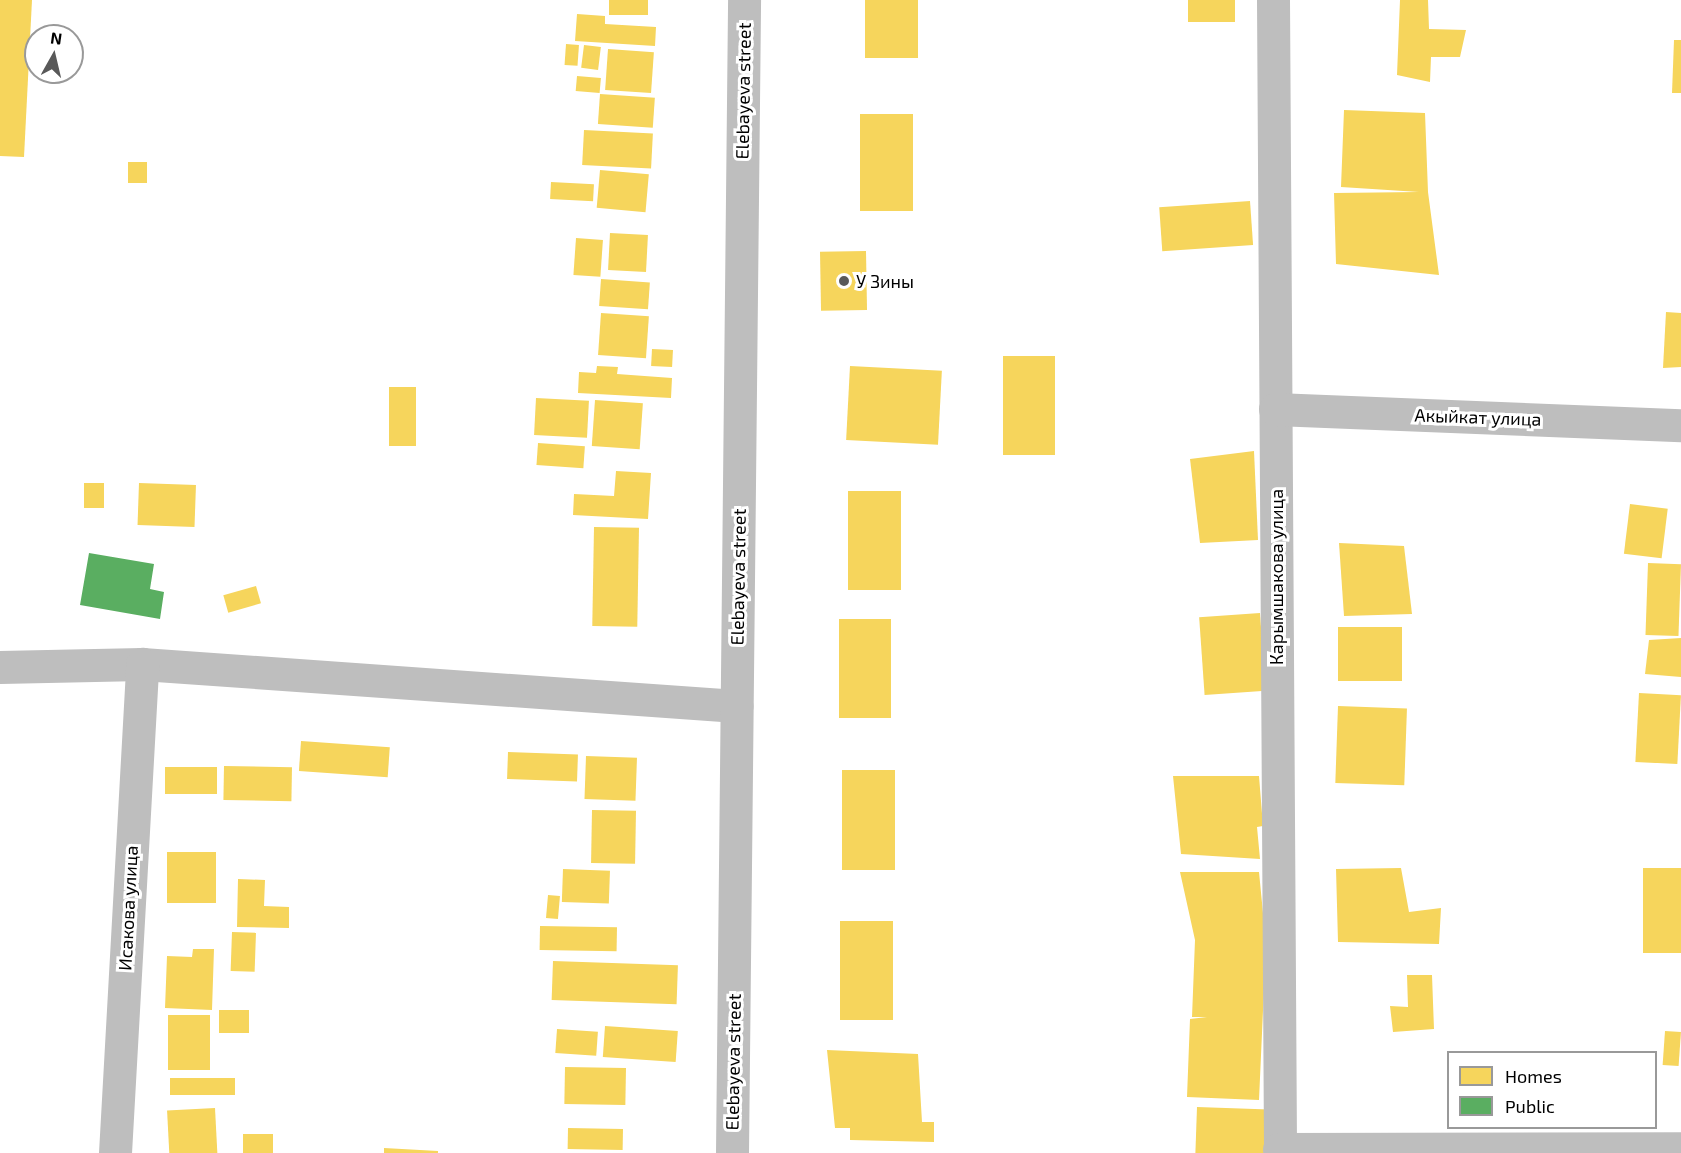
<!DOCTYPE html>
<html>
<head>
<meta charset="utf-8">
<style>
  body { margin:0 }
  #map { position:relative; width:1681px; height:1153px; overflow:hidden; background:#fff; font-family:"Exo 2",sans-serif }
  div>[style] { position:absolute }
  [style*='--x'] { left:calc(var(--x)*1px); top:calc(var(--y)*1px); width:calc(var(--w)*1px); rotate:calc(var(--a)*1deg) }
  .homes>* { inset:0; background:#f6d55c; transform-origin:0 0 }
  .public>* { inset:0; background:#5aae61 }
  .minor>* { height:33px; margin:-16.5px; padding:0 16.5px; transform-origin:16.5px; border-radius:16.5px; background:#bebebe }
  .tertiary>* { height:33px; margin:-16.5px; padding:0 16.5px; transform-origin:16.5px; border-radius:16.5px; background:#bebebe }
  .dots>* { width:16px; height:16px; translate:-50% -50%; box-sizing:border-box; border:3px solid #fff; border-radius:50% }
  span { translate:-50% -50%; white-space:nowrap; text-align:center; line-height:1.15; -webkit-text-stroke:6px #fff; paint-order:stroke }
  .street-label { font-size:18px; color:#000 }
  .poi-label { font-size:18px; color:#000 }
  .left { translate:0 -50%; text-align:left }
  .legend { position:absolute; left:1447px; top:1051px; width:210px; height:78px; box-sizing:border-box; background:#fff; border:2px solid #999; margin:0; padding:8px 10px; list-style:none; font-size:18px; color:#000 }
  .legend li { display:flex; align-items:center; gap:12px; height:30px }
  .legend b { width:30px; border:2px solid #999 }
  .north { position:absolute; left:24px; top:24px; width:60px; height:60px; box-sizing:border-box; background:#fff; border:2px solid #999; border-radius:50%; rotate:8deg; font-size:16px; font-weight:700; line-height:24px; text-align:center; color:#000 }
  .north::after { content:''; display:block; margin:auto; width:21px; height:27px; background:#595959; clip-path:polygon(50% 0,100% 100%,50% 72%,0 100%) }
</style>
</head>
<body>
<div id="map">
  <div class="homes">
    <div style="clip-path:polygon(0 0,32px 0,24px 157px,0 156px)"></div>
    <div style="left:609px;top:0;width:39px;height:15px"></div>
    <div style="left:865px;top:0;width:53px;height:58px"></div>
    <div style="left:1188px;top:0;width:47px;height:22px"></div>
    <div style="clip-path:polygon(1400px 0,1428px 0,1429px 29px,1466px 30px,1460px 57px,1431px 57px,1430px 82px,1397px 75px)"></div>
    <div style="clip-path:polygon(577px 14px,605px 16px,605px 24px,656px 27px,655px 46px,575px 41px)"></div>
    <div style="clip-path:polygon(1674px 40px,1681px 40px,1681px 93px,1672px 93px)"></div>
    <div style="left:566px;top:44px;width:13px;height:21px;rotate:4deg"></div>
    <div style="left:584px;top:45px;width:17px;height:23px;rotate:7deg"></div>
    <div style="left:608px;top:49px;width:46px;height:41px;rotate:4deg"></div>
    <div style="left:577px;top:76px;width:24px;height:15px;rotate:5deg"></div>
    <div style="left:600px;top:94px;width:55px;height:30px;rotate:4deg"></div>
    <div style="clip-path:polygon(1344px 110px,1425px 113px,1428px 192px,1439px 275px,1336px 264px,1334px 193px,1419px 192px,1341px 187px)"></div>
    <div style="left:860px;top:114px;width:53px;height:97px"></div>
    <div style="left:584px;top:130px;width:69px;height:35px;rotate:3deg"></div>
    <div style="left:128px;top:162px;width:19px;height:21px"></div>
    <div style="left:600px;top:170px;width:49px;height:38px;rotate:5deg"></div>
    <div style="left:551px;top:182px;width:43px;height:17px;rotate:3deg"></div>
    <div style="left:1250px;top:201px;width:44px;height:91px;rotate:86deg"></div>
    <div style="left:610px;top:233px;width:38px;height:37px;rotate:3deg"></div>
    <div style="left:576px;top:238px;width:27px;height:37px;rotate:4deg"></div>
    <div style="left:866px;top:251px;width:59px;height:46px;rotate:89deg"></div>
    <div style="left:601px;top:279px;width:49px;height:27px;rotate:4deg"></div>
    <div style="clip-path:polygon(1666px 312px,1681px 313px,1681px 367px,1663px 368px)"></div>
    <div style="left:601px;top:313px;width:48px;height:42px;rotate:4deg"></div>
    <div style="left:652px;top:349px;width:21px;height:17px;rotate:3deg"></div>
    <div style="left:1055px;top:356px;width:99px;height:52px;rotate:90deg"></div>
    <div style="clip-path:polygon(597px 366px,618px 367px,617px 374px,672px 378px,671px 398px,578px 393px,579px 372px,596px 373px)"></div>
    <div style="left:850px;top:366px;width:92px;height:74px;rotate:3deg"></div>
    <div style="left:416px;top:387px;width:59px;height:27px;rotate:90deg"></div>
    <div style="left:536px;top:398px;width:53px;height:37px;rotate:3deg"></div>
    <div style="left:595px;top:400px;width:48px;height:46px;rotate:4deg"></div>
    <div style="left:538px;top:443px;width:47px;height:22px;rotate:4deg"></div>
    <div style="clip-path:polygon(1254px 451px,1258px 540px,1200px 543px,1190px 459px)"></div>
    <div style="clip-path:polygon(616px 471px,651px 473px,648px 519px,573px 515px,574px 494px,614px 496px)"></div>
    <div style="left:84px;top:483px;width:20px;height:25px"></div>
    <div style="left:139px;top:483px;width:57px;height:42px;rotate:2deg"></div>
    <div style="left:901px;top:491px;width:99px;height:53px;rotate:90deg"></div>
    <div style="left:1630px;top:504px;width:38px;height:50px;rotate:7deg"></div>
    <div style="left:594px;top:527px;width:45px;height:99px;rotate:1deg"></div>
    <div style="clip-path:polygon(1339px 543px,1404px 546px,1412px 614px,1344px 616px)"></div>
    <div style="left:1648px;top:563px;width:33px;height:72px;rotate:2deg"></div>
    <div style="left:256px;top:586px;width:18px;height:34px;rotate:74deg"></div>
    <div style="left:1260px;top:613px;width:78px;height:61px;rotate:86deg"></div>
    <div style="left:891px;top:619px;width:99px;height:52px;rotate:90deg"></div>
    <div style="left:1338px;top:627px;width:64px;height:54px"></div>
    <div style="clip-path:polygon(1681px 638px,1681px 677px,1645px 674px,1649px 640px)"></div>
    <div style="left:1639px;top:693px;width:42px;height:69px;rotate:3deg"></div>
    <div style="left:1338px;top:706px;width:69px;height:77px;rotate:2deg"></div>
    <div style="left:301px;top:741px;width:89px;height:30px;rotate:4deg"></div>
    <div style="left:508px;top:752px;width:70px;height:27px;rotate:2deg"></div>
    <div style="left:586px;top:756px;width:51px;height:43px;rotate:2deg"></div>
    <div style="left:224px;top:766px;width:68px;height:34px;rotate:1deg"></div>
    <div style="left:165px;top:767px;width:52px;height:27px"></div>
    <div style="left:895px;top:770px;width:100px;height:53px;rotate:90deg"></div>
    <div style="clip-path:polygon(1173px 776px,1259px 776px,1263px 826px,1257px 827px,1260px 859px,1181px 854px)"></div>
    <div style="left:592px;top:810px;width:44px;height:53px;rotate:1deg"></div>
    <div style="left:167px;top:852px;width:49px;height:51px"></div>
    <div style="clip-path:polygon(1401px 868px,1409px 912px,1441px 908px,1439px 944px,1338px 942px,1336px 869px)"></div>
    <div style="left:1643px;top:868px;width:38px;height:85px"></div>
    <div style="left:563px;top:869px;width:47px;height:33px;rotate:2deg"></div>
    <div style="clip-path:polygon(1180px 872px,1259px 872px,1266px 944px,1259px 1100px,1187px 1097px,1190px 1019px,1207px 1017px,1192px 1017px,1195px 940px)"></div>
    <div style="clip-path:polygon(238px 879px,265px 880px,264px 906px,289px 907px,289px 928px,237px 927px)"></div>
    <div style="left:548px;top:895px;width:12px;height:23px;rotate:5deg"></div>
    <div style="left:893px;top:921px;width:99px;height:53px;rotate:90deg"></div>
    <div style="left:540px;top:926px;width:77px;height:24px;rotate:1deg"></div>
    <div style="left:232px;top:932px;width:24px;height:39px;rotate:2deg"></div>
    <div style="clip-path:polygon(193px 949px,214px 949px,212px 1010px,165px 1008px,167px 956px,192px 957px)"></div>
    <div style="left:553px;top:961px;width:125px;height:39px;rotate:2deg"></div>
    <div style="clip-path:polygon(1407px 975px,1432px 975px,1434px 1029px,1393px 1032px,1390px 1006px,1408px 1007px)"></div>
    <div style="left:219px;top:1010px;width:30px;height:23px"></div>
    <div style="left:168px;top:1015px;width:42px;height:55px"></div>
    <div style="left:605px;top:1026px;width:73px;height:31px;rotate:4deg"></div>
    <div style="left:557px;top:1029px;width:41px;height:24px;rotate:4deg"></div>
    <div style="left:1665px;top:1031px;width:16px;height:34px;rotate:4deg"></div>
    <div style="clip-path:polygon(827px 1050px,918px 1054px,922px 1122px,934px 1122px,934px 1142px,850px 1140px,850px 1128px,835px 1128px)"></div>
    <div style="left:565px;top:1067px;width:61px;height:37px;rotate:1deg"></div>
    <div style="left:235px;top:1078px;width:17px;height:65px;rotate:90deg"></div>
    <div style="left:1197px;top:1107px;width:72px;height:46px;rotate:2deg"></div>
    <div style="left:215px;top:1108px;width:45px;height:48px;rotate:87deg"></div>
    <div style="left:568px;top:1128px;width:55px;height:21px;rotate:1deg"></div>
    <div style="left:243px;top:1134px;width:30px;height:19px"></div>
    <div style="clip-path:polygon(384px 1148px,438px 1151px,438px 1153px,384px 1153px)"></div>
  </div>
  <div class="public">
    <div style="clip-path:polygon(89px 553px,154px 564px,150px 589px,164px 592px,160px 619px,80px 605px)"></div>
  </div>
  <div class="minor">
    <div style="--x:1273;--y:0;--w:1153;--a:89.65"></div>
    <div style="--x:1275;--y:409;--w:406;--a:2.3"></div>
    <div style="--x:0;--y:667;--w:142;--a:-1.2"></div>
    <div style="--x:142;--y:664;--w:596;--a:4.04"></div>
    <div style="--x:1279;--y:1149;--w:402;--a:-0.1"></div>
    <div style="--x:115;--y:1153;--w:490;--a:-86.8"></div>
  </div>
  <div class="tertiary">
    <div style="--x:732;--y:1153;--w:1153;--a:-89.4"></div>
  </div>
  <div class="dots">
    <div style="left:844px;top:281px;background:#595959"></div>
  </div>
  <div class="street-label">
    <span style="left:743px;top:91px;rotate:-89deg">Elebayeva street</span>
    <span style="left:1478px;top:417px;rotate:2deg">Акыйкат улица</span>
    <span style="left:738px;top:577px;rotate:-89deg">Elebayeva street</span>
    <span style="left:1276px;top:577px;rotate:-90deg">Карымшакова улица</span>
    <span style="left:128px;top:908px;rotate:-87deg">Исакова улица</span>
    <span style="left:733px;top:1062px;rotate:-89deg">Elebayeva street</span>
  </div>
  <div class="poi-label">
    <span class="left" style="left:856px;top:281px">У Зины</span>
  </div>
  <ul class="legend">
  <li><b style="height:16px;background:#f6d55c"></b>Homes</li>
  <li><b style="height:16px;background:#5aae61"></b>Public</li>
  </ul>
  <div class="north">N</div>
</div>
</body>
</html>
